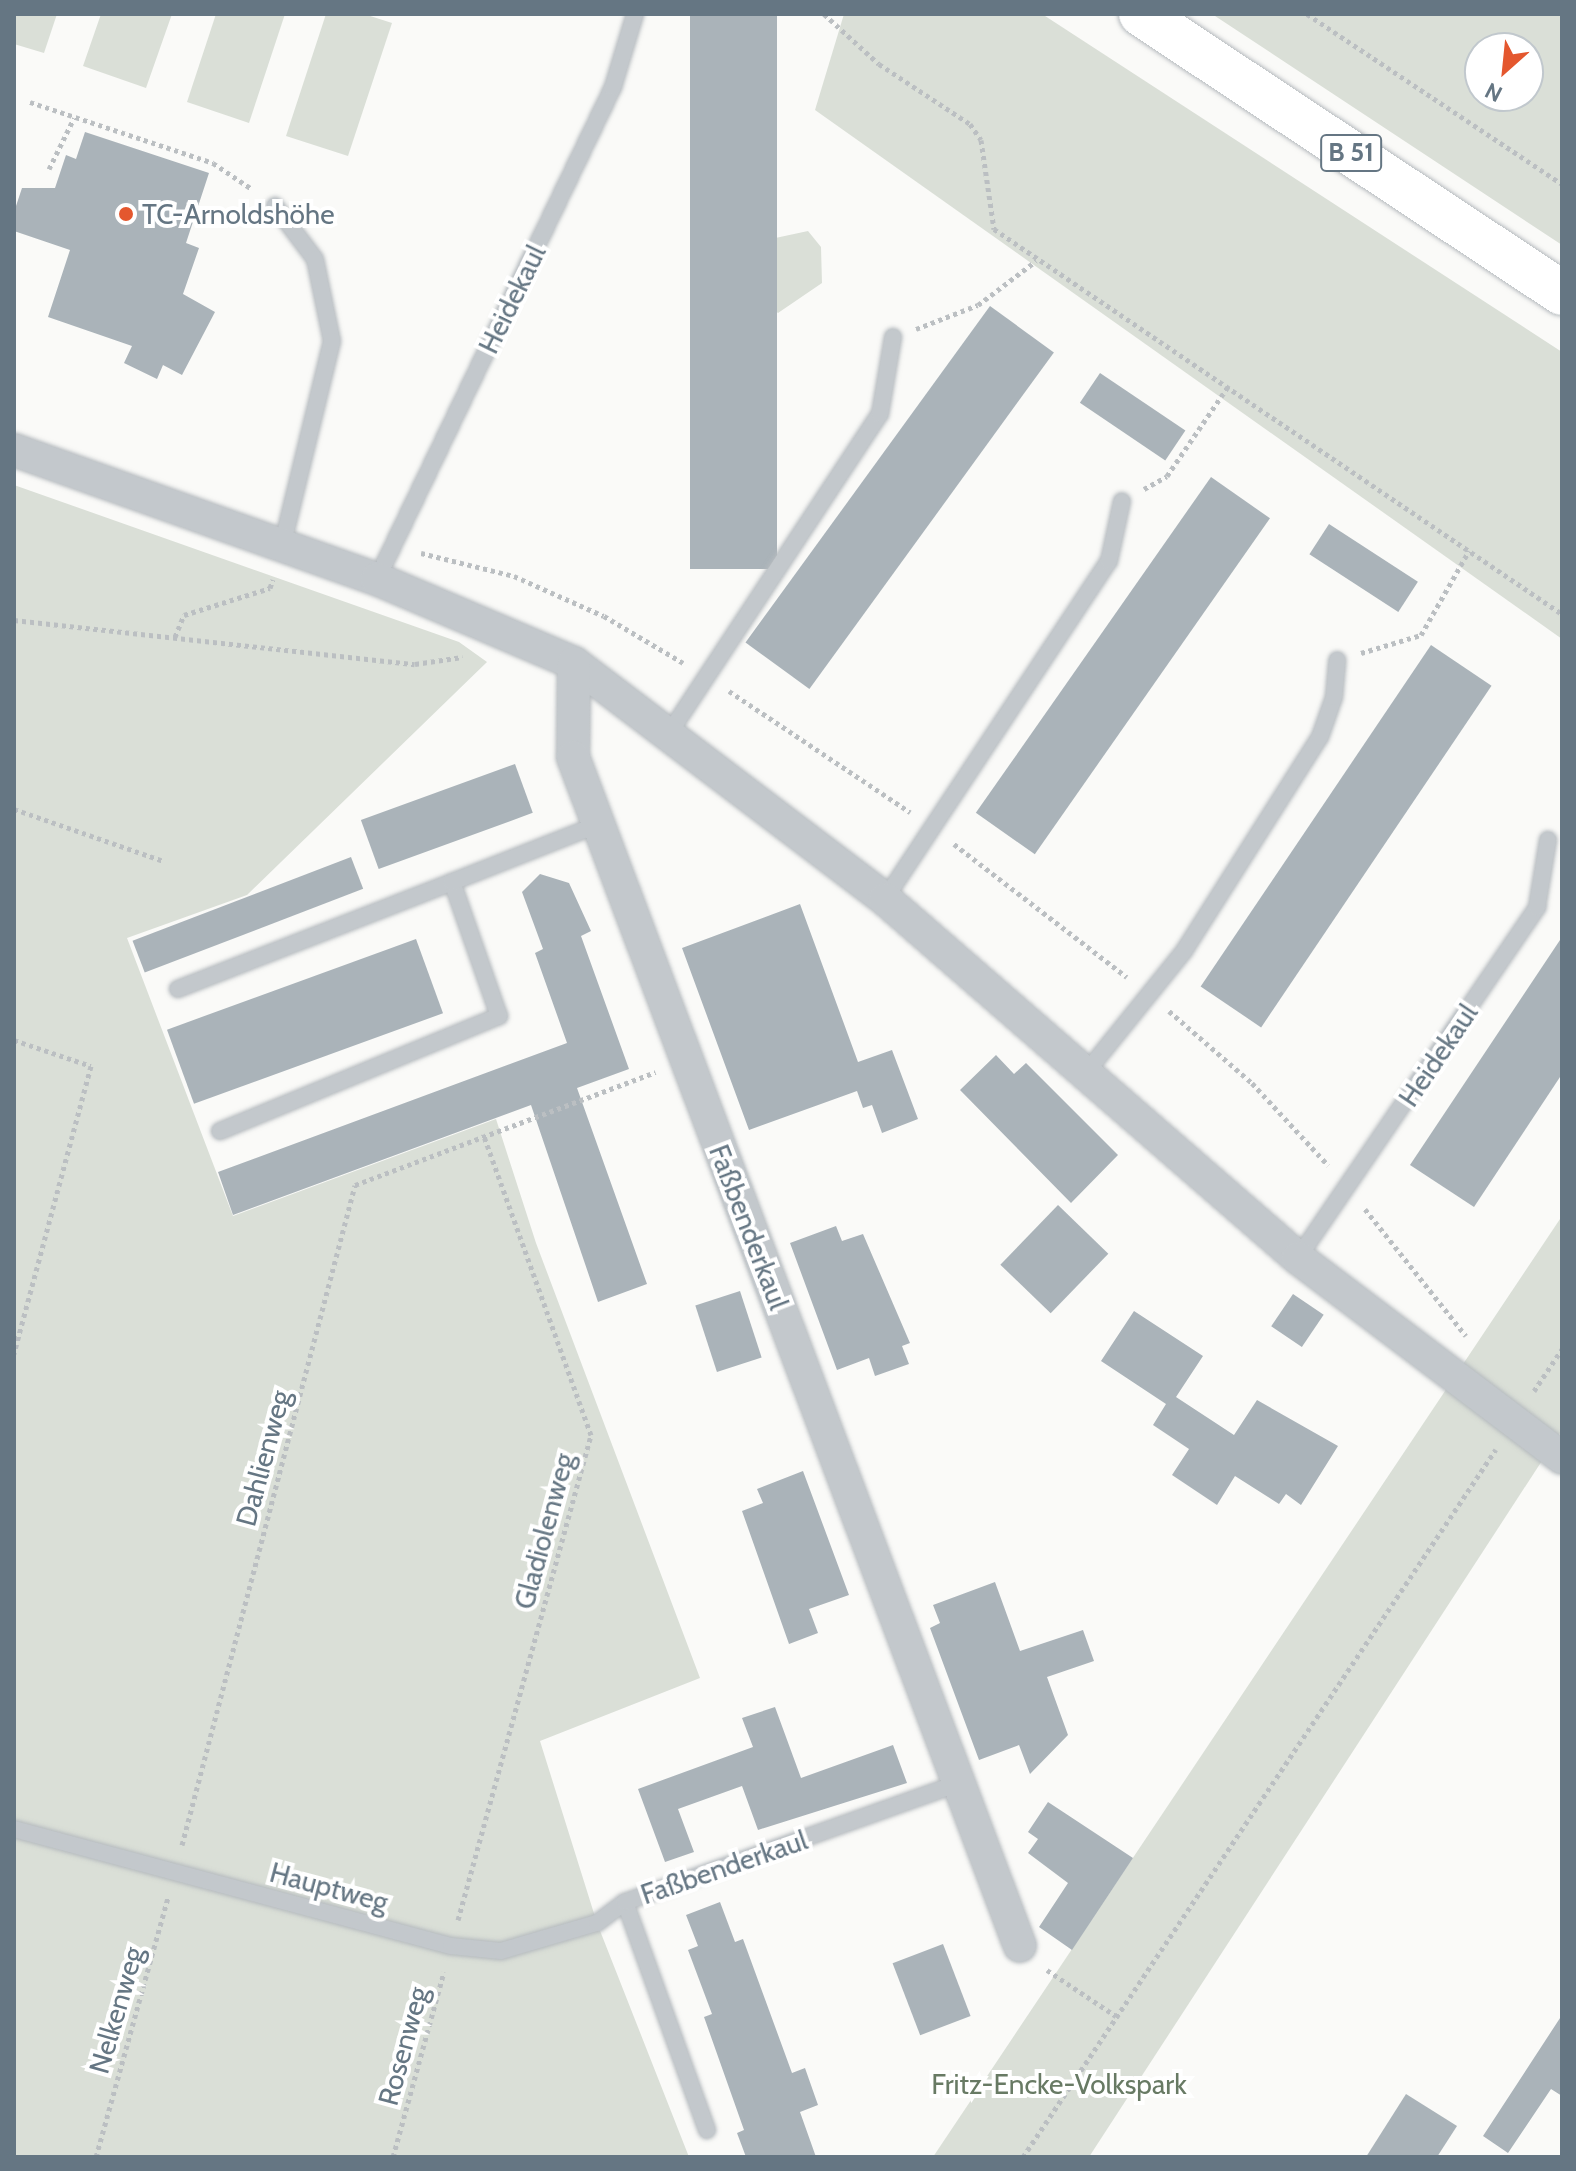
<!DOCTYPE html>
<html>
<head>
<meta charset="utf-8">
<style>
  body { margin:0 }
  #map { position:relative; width:1576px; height:2171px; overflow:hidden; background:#fafaf8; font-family:Cabin,sans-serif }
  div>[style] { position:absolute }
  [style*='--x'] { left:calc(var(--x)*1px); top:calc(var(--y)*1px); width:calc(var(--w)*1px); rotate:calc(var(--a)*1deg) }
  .green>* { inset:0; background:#dadfd7 }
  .building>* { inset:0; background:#aab3b9; transform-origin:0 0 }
  .path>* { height:5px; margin-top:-2.5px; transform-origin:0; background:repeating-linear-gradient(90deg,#bbbfc2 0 4px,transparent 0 8px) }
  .roads { filter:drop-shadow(0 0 2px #b5babe) drop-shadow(0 0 2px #b5babe) }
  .service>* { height:16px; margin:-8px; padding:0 8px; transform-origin:8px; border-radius:8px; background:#c3c8cc }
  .minor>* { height:32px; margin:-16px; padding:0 16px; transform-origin:16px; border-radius:16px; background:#c3c8cc }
  .primary>* { height:44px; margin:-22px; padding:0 22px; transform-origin:22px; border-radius:22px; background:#fff }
  .dots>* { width:22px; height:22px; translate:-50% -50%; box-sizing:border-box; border:4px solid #fff; border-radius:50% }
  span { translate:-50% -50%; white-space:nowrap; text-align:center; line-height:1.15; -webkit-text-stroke:8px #fff; paint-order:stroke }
  .shield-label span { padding:2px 6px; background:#fff; border:2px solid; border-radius:6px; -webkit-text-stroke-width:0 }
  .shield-label { font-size:26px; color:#657683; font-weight:700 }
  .poi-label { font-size:28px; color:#657683 }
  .left { translate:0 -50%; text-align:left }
  .street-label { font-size:28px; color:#657683 }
  .park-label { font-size:28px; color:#687a64 }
  .frame { position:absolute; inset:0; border:16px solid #657683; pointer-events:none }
  .north { position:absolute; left:1464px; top:32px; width:80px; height:80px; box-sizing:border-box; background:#fff; border:2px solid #c1c8cd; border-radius:50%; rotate:207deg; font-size:22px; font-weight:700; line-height:32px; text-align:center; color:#657683 }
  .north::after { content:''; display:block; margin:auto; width:28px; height:36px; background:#e4572e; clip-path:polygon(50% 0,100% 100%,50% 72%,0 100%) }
</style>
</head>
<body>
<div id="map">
  <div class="green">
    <div style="clip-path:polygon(14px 14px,57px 14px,44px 53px,14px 44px)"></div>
    <div style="clip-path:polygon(101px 14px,172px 14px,146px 88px,83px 66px)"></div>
    <div style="clip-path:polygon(216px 14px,285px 14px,249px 123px,187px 102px)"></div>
    <div style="clip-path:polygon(326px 14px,364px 14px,392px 23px,348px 156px,286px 136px)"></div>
    <div style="clip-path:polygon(844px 14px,1042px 14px,1562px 352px,1562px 639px,815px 110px)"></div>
    <div style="clip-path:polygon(evenodd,1212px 14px,1562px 14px,1562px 245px,1212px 14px,1528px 48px,1528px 96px,1480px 96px,1480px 48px,1528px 48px)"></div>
    <div style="clip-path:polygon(756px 225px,766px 240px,808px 231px,821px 247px,822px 283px,778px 313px,742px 281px,734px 241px)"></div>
    <div style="clip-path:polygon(14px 485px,459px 642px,487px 662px,247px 895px,127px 938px,233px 1216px,496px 1119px,536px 1243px,700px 1678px,540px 1741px,597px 1923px,689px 2157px,14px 2157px)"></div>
    <div style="clip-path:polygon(1562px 1216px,1562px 1430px,1089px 2157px,933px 2157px)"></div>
  </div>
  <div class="building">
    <div style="left:690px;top:14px;width:87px;height:555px"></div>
    <div style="clip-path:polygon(85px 132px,209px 173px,186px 243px,199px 248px,183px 294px,215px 312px,182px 375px,163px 365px,157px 379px,124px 363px,132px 346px,48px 317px,70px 250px,14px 231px,14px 212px,22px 188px,55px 188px,66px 155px,76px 159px)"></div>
    <div style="left:990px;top:306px;width:79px;height:416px;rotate:36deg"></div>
    <div style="left:1100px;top:373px;width:103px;height:36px;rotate:34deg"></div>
    <div style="left:1211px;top:477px;width:72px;height:410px;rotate:35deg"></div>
    <div style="left:1329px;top:524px;width:106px;height:36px;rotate:33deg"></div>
    <div style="left:1431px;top:645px;width:73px;height:412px;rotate:34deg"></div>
    <div style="left:515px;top:764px;width:52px;height:164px;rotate:70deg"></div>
    <div style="left:351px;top:857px;width:34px;height:234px;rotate:69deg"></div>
    <div style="clip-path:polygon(540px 874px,569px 883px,591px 931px,581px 936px,629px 1069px,577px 1088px,647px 1284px,598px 1302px,531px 1105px,233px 1215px,218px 1172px,567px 1043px,535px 953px,543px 949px,522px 892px)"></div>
    <div style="clip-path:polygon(800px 904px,858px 1062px,892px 1050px,918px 1119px,882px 1133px,872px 1105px,863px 1108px,857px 1091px,749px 1130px,682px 948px)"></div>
    <div style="clip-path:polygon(1562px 937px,1562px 1074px,1474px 1207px,1410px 1165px)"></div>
    <div style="left:416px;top:939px;width:79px;height:265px;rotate:70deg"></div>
    <div style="clip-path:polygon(996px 1055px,1014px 1074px,1026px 1063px,1118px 1155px,1071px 1203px,960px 1090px)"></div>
    <div style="left:1058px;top:1205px;width:70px;height:83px;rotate:44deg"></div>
    <div style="clip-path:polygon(836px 1226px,842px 1241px,863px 1234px,910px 1343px,902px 1346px,909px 1364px,875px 1376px,869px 1358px,837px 1370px,790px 1243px)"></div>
    <div style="left:740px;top:1291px;width:70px;height:47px;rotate:72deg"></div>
    <div style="left:1293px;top:1294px;width:37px;height:39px;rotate:34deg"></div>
    <div style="clip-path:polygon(1134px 1311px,1203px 1356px,1176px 1397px,1234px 1435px,1257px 1400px,1338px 1446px,1301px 1505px,1286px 1494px,1279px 1504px,1235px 1476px,1217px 1505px,1172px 1475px,1189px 1449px,1153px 1425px,1166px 1404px,1101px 1361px)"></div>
    <div style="clip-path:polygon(803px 1471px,849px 1595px,809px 1609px,818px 1633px,789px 1644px,742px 1511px,763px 1503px,757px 1489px)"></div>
    <div style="clip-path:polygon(995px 1582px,1020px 1651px,1083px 1630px,1094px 1661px,1047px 1677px,1068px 1735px,1030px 1774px,1019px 1745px,979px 1760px,930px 1628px,940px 1623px,933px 1605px)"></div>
    <div style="clip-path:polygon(775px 1707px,801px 1778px,893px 1745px,907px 1783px,758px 1830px,742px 1786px,678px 1809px,694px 1852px,665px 1862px,638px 1789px,753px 1747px,742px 1718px)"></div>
    <div style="clip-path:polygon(1048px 1802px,1133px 1858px,1072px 1950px,1039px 1927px,1068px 1883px,1028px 1853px,1038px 1839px,1028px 1832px)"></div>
    <div style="clip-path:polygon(720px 1902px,735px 1942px,743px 1939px,792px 2073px,805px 2068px,818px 2105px,800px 2112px,816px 2157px,746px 2157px,737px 2133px,744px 2130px,704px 2017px,712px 2014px,688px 1950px,698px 1946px,686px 1915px)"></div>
    <div style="left:943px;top:1944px;width:77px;height:54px;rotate:69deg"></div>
    <div style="clip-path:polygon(1562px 2015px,1562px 2096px,1551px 2089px,1508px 2153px,1483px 2136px)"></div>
    <div style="clip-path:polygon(1406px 2094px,1457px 2126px,1437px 2157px,1366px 2157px)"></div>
  </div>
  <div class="path">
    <div style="--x:824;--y:14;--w:74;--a:42.3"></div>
    <div style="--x:879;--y:64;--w:109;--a:33.4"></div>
    <div style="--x:970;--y:124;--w:19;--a:55"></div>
    <div style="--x:981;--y:140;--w:90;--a:81.7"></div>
    <div style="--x:994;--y:229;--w:686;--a:34.13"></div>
    <div style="--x:1307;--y:14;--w:306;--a:33.7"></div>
    <div style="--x:30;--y:102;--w:193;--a:18.4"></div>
    <div style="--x:213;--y:163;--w:47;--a:33.7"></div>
    <div style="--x:49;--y:169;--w:57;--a:-63.9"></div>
    <div style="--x:916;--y:329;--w:66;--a:-21.2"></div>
    <div style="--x:978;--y:305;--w:73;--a:-37.2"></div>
    <div style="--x:1144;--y:489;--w:26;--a:-29"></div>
    <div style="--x:1167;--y:476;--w:110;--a:-55.7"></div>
    <div style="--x:421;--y:553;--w:96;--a:13.9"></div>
    <div style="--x:514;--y:576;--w:98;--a:24"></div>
    <div style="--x:604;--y:616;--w:92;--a:30.7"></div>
    <div style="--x:14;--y:620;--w:403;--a:6.3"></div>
    <div style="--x:415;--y:664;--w:48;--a:-8.5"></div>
    <div style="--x:175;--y:637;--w:24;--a:-68"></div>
    <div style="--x:184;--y:615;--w:90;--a:-17.4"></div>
    <div style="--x:270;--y:588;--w:9;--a:-72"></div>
    <div style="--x:1361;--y:653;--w:63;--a:-16.7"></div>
    <div style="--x:1421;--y:635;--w:97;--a:-60.3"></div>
    <div style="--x:729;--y:691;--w:218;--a:33.8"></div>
    <div style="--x:14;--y:809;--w:158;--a:19.2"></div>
    <div style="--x:954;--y:844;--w:218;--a:37.6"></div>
    <div style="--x:1169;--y:1011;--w:110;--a:40.9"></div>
    <div style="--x:1252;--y:1083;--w:112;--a:47.2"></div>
    <div style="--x:14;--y:1040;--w:81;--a:18.7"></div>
    <div style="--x:91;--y:1066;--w:298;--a:105"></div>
    <div style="--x:1365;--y:1209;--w:162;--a:51.5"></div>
    <div style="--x:1534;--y:1391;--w:50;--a:-56.3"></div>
    <div style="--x:182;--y:1845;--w:682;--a:-75.31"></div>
    <div style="--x:355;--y:1185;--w:321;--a:-20.6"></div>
    <div style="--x:458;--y:1920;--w:503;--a:-74.66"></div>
    <div style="--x:591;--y:1435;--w:320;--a:-109.7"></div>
    <div style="--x:1047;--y:1970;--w:83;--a:33.7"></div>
    <div style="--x:96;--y:2157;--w:270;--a:-74.5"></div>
    <div style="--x:393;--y:2157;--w:192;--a:-74.6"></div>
    <div style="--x:1023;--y:2157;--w:851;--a:-56.25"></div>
  </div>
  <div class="roads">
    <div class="service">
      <div style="--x:275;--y:206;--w:66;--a:53"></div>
      <div style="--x:315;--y:259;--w:84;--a:78.3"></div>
      <div style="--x:332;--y:341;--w:211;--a:103.7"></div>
      <div style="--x:377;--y:579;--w:546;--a:-64.37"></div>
      <div style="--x:613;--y:87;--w:76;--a:-73.2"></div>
      <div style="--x:670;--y:732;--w:381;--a:-56.6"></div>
      <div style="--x:880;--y:414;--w:78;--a:-80.4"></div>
      <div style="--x:885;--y:899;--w:405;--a:-56.5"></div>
      <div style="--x:1109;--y:561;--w:61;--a:-77.8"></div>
      <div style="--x:178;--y:989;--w:294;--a:-21.3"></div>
      <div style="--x:1088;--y:1070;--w:153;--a:-51.1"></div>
      <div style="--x:1184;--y:951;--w:254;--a:-57.6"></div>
      <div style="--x:1320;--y:737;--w:42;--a:-70.7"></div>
      <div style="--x:1334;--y:697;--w:37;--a:-85"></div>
      <div style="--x:220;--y:1131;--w:302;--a:-22.4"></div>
      <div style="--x:499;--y:1016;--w:142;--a:-109.3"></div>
      <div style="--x:452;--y:882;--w:158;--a:-21.5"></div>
      <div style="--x:1298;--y:1258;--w:425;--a:-55.7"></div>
      <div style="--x:1537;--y:907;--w:68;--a:-80.7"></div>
      <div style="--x:14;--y:1829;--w:452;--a:15"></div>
      <div style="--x:451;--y:1946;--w:50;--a:5.7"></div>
      <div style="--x:501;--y:1951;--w:100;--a:-16.3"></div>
      <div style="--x:597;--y:1923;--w:35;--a:-37"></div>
      <div style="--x:707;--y:2130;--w:242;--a:-109.8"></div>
      <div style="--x:625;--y:1902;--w:356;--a:-19.6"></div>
    </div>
    <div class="minor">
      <div style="--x:14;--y:450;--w:385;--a:19.6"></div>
      <div style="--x:377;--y:579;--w:214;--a:23.1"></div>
      <div style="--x:574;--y:663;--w:390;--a:37.2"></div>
      <div style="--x:885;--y:899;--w:547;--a:41"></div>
      <div style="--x:1298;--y:1258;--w:331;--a:37.1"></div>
      <div style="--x:574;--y:663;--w:94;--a:90.6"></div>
      <div style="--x:573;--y:757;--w:1270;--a:69.4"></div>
    </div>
    <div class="primary">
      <div style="--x:1141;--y:14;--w:505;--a:33.53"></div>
    </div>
  </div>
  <div class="dots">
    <div style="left:126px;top:214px;background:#e4572e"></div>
  </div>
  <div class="shield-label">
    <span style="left:1351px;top:153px">B 51</span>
  </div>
  <div class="poi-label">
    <span class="left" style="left:142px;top:214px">TC-Arnoldshöhe</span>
  </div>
  <div class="street-label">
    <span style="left:512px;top:299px;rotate:-64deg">Heidekaul</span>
    <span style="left:1438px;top:1055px;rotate:-56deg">Heidekaul</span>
    <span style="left:749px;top:1227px;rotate:69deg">Faßbenderkaul</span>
    <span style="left:263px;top:1458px;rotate:-75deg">Dahlienweg</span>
    <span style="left:544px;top:1531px;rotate:-75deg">Gladiolenweg</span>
    <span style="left:724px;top:1867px;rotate:-19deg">Faßbenderkaul</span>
    <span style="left:329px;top:1887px;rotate:15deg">Hauptweg</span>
    <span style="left:116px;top:2010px;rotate:-74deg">Nelkenweg</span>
    <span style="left:403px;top:2046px;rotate:-75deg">Rosenweg</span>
  </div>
  <div class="park-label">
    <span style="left:1059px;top:2084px">Fritz-Encke-Volkspark</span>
  </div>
  <div class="frame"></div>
  <div class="north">N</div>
</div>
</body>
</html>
